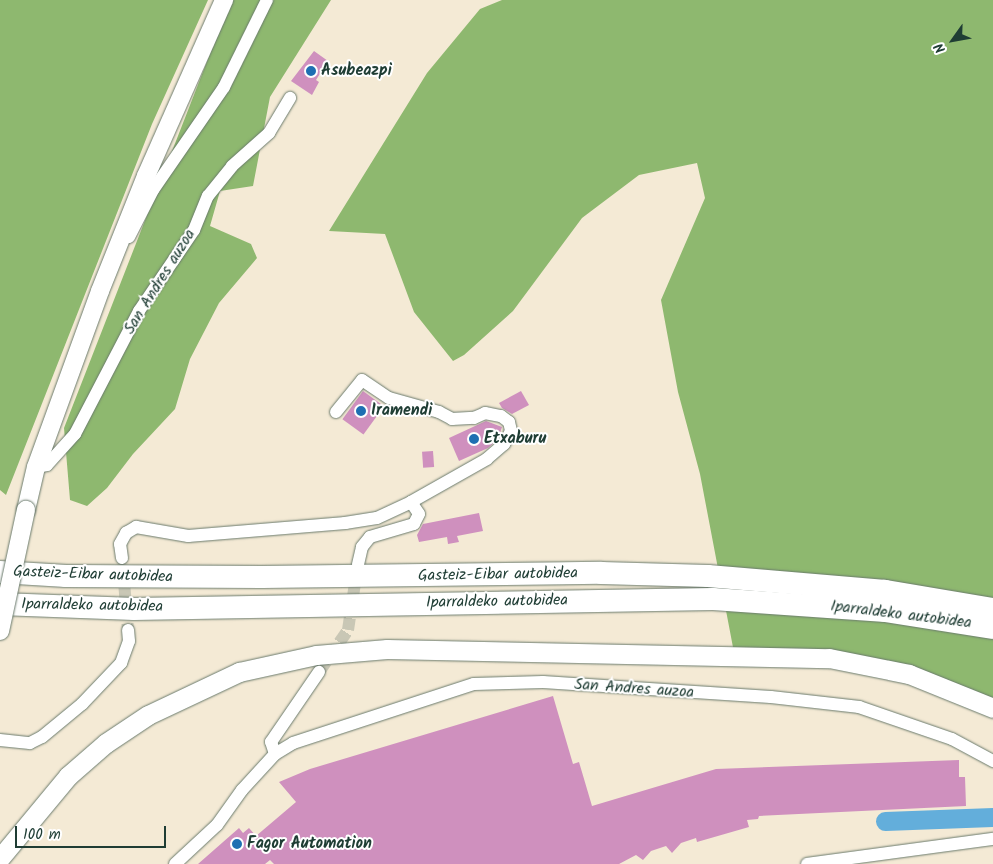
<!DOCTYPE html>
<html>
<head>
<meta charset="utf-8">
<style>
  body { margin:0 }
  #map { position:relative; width:993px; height:864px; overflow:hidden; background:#f4ead5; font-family:Kalam,sans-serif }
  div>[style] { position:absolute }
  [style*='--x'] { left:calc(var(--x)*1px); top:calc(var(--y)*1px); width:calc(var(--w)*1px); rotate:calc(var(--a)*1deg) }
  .forest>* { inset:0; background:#8eb86f }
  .river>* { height:19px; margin:-9.5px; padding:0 9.5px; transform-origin:9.5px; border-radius:9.5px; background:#63aedb }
  .building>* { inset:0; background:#cf90be; transform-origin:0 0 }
  .street-tunnel>* { height:12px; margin-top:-6px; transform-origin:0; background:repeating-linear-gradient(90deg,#c9c7b5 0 12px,transparent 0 18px) }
  .roads { filter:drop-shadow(0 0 1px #6a7a6c) drop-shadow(0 0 1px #6a7a6c) }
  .street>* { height:12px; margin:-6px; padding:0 6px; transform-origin:6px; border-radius:6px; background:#fff }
  .secondary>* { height:18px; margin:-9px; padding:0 9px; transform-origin:9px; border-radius:9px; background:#fff }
  .primary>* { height:19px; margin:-9.5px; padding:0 9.5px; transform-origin:9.5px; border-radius:9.5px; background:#fff }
  .highway>* { height:22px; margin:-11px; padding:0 11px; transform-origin:11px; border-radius:11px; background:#fff }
  .bridges { filter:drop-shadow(0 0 1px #6a7a6c) drop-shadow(0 0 1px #6a7a6c) }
  .secondary-bridge>* { height:18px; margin:-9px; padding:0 9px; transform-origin:9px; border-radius:9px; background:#fff }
  .dots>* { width:14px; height:14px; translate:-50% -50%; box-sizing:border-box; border:2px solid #fff; border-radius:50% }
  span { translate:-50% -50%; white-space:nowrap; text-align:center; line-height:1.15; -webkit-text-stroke:4px #fff; paint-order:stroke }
  .poi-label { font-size:16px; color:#1f3d34; font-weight:700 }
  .left { translate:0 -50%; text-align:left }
  .street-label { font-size:16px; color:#1f3d34 }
  .north { position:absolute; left:928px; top:15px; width:50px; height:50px; -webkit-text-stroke:4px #fff; paint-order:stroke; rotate:238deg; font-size:14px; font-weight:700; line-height:20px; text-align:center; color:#1f3d34 }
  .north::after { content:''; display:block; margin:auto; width:18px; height:22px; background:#1f3d34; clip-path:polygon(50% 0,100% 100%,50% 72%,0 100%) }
  .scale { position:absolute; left:15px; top:826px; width:151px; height:22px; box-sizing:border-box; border:2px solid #1f3d34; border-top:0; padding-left:6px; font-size:15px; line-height:18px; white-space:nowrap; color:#1f3d34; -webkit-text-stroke:4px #fff; paint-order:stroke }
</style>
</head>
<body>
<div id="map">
  <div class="forest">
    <div style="clip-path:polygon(0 0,208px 0,152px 124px,6px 495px,0 490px)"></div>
    <div style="clip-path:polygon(231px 0,331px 0,270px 97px,253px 186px,220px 191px,210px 226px,251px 244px,257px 258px,219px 303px,190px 359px,175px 409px,133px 454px,107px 488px,87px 506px,70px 500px,64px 428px)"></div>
    <div style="clip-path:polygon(502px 0,993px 0,993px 699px,868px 657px,736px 663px,700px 474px,678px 392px,661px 300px,705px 198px,697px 163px,639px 175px,582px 218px,513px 311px,464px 355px,453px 361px,414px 312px,385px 234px,329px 231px,427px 73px,480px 9px)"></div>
  </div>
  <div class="river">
    <div style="--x:885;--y:821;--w:108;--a:-2.1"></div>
  </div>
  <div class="building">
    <div style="clip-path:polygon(314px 51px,328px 61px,316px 80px,319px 82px,312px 95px,291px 81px)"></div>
    <div style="left:363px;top:391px;width:26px;height:35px;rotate:36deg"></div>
    <div style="clip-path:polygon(521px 391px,529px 405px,512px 414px,502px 408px,499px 403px)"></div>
    <div style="clip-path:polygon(486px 421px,502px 427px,498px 439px,488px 448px,459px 461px,449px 438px)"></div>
    <div style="left:433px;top:451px;width:16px;height:11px;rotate:86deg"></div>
    <div style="clip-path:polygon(479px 513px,483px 531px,457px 536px,459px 542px,448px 544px,447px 537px,419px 542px,417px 535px,423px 524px)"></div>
    <div style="clip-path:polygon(553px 696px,573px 764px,579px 762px,592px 806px,716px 769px,959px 760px,959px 777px,965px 777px,966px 806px,759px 816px,758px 819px,747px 820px,749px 827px,697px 842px,696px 838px,681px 843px,672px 853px,666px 846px,651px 851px,643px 860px,636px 855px,619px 864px,274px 864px,270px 860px,265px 864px,198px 864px,239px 828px,243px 833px,249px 828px,256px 836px,296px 802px,279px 782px,310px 769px)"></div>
  </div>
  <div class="street-tunnel">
    <div style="--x:123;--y:570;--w:60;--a:85.2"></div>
    <div style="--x:319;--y:672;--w:51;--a:-55.4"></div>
    <div style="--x:348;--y:630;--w:61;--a:-81.5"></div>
  </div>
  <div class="roads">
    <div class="street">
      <div style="--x:129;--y:237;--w:53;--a:-62.9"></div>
      <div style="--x:153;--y:190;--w:125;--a:-55.4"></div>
      <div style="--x:224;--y:87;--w:97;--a:-63.7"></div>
      <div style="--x:336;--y:412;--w:41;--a:-50.9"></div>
      <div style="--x:362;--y:380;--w:32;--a:34"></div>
      <div style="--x:389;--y:398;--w:52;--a:15.6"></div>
      <div style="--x:439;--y:412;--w:15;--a:28"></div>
      <div style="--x:452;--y:419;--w:22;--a:-3"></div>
      <div style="--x:474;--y:418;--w:12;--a:-24"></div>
      <div style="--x:485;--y:413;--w:16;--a:11"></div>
      <div style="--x:501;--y:416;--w:10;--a:37"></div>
      <div style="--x:509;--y:422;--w:9;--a:77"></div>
      <div style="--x:511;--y:431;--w:15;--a:118"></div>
      <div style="--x:504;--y:444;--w:23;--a:139"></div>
      <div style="--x:487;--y:459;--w:87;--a:150.5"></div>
      <div style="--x:411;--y:502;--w:14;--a:56"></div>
      <div style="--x:419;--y:514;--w:11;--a:117"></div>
      <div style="--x:414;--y:524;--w:46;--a:163.5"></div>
      <div style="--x:370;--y:537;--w:13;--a:129"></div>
      <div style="--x:362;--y:547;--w:18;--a:103"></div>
      <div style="--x:36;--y:467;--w:11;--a:-10"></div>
      <div style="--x:47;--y:465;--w:42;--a:-47.9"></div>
      <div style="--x:75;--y:434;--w:139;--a:-62.5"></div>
      <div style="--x:139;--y:311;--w:98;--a:-55.8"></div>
      <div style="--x:194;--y:230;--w:37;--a:-68"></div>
      <div style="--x:208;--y:196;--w:38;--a:-51"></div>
      <div style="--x:232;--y:166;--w:50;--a:-41.7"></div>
      <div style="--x:269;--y:133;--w:41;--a:-59"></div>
      <div style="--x:122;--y:558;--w:14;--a:-98"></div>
      <div style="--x:120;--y:544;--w:13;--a:-61"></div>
      <div style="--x:126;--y:533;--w:12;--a:-31"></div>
      <div style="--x:136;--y:527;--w:53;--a:9.8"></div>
      <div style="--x:188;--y:536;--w:158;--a:-4.7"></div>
      <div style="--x:345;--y:523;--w:32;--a:-9"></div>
      <div style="--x:377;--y:518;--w:38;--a:-25"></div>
      <div style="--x:0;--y:740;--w:30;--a:6"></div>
      <div style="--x:30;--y:743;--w:13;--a:-27"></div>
      <div style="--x:42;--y:737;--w:52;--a:-39.5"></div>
      <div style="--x:82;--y:704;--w:57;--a:-46.4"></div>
      <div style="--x:121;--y:663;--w:23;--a:-70"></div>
      <div style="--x:129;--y:641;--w:11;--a:-95"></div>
      <div style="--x:275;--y:754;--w:13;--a:-108"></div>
      <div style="--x:271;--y:742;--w:85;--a:-55.6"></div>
      <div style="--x:175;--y:864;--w:57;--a:-42.9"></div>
      <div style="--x:217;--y:825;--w:43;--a:-54.5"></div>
      <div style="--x:242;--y:790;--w:49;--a:-47.5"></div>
      <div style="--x:275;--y:754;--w:21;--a:-31"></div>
      <div style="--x:293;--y:743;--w:190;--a:-18.1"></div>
      <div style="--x:474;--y:684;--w:69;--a:-1.7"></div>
      <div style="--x:543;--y:682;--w:228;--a:3.8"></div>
      <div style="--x:771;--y:697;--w:89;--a:6.5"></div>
      <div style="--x:859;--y:707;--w:98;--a:19"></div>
      <div style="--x:952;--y:739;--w:47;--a:28.2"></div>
      <div style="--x:807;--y:864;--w:188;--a:-7.7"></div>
    </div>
    <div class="secondary">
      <div style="--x:26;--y:510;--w:44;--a:-76.9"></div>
      <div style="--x:36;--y:467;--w:187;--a:-70"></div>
      <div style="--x:100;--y:291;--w:124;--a:-68.2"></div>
      <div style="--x:146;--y:176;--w:193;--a:-66.1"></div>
    </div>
    <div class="primary">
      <div style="--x:0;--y:858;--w:107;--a:-50.3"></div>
      <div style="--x:68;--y:776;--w:50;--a:-41"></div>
      <div style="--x:106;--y:743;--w:50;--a:-33.7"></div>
      <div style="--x:148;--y:715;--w:101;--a:-25.3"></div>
      <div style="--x:239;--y:672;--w:79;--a:-12.4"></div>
      <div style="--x:316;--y:655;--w:71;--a:-4.8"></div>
      <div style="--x:387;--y:649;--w:442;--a:1.2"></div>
      <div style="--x:829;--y:658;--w:82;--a:11.3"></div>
      <div style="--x:909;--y:674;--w:91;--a:22"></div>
    </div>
    <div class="highway">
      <div style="--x:0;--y:572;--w:66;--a:3.5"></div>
      <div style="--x:66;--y:576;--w:196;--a:0.3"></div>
      <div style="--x:262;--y:577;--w:339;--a:-0.7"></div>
      <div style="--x:601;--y:573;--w:107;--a:1.6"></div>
      <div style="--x:708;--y:576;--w:178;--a:4.8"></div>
      <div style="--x:885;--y:591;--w:109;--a:9.5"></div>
      <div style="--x:0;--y:604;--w:134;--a:2.1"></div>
      <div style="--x:134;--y:609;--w:579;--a:-0.99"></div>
      <div style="--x:713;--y:599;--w:173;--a:4"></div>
      <div style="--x:886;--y:611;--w:108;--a:9"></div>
    </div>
  </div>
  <div class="bridges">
    <div class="secondary-bridge">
      <div style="--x:0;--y:631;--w:124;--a:-77.9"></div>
    </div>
  </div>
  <div class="dots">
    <div style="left:311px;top:71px;background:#1f6fb2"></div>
    <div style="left:361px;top:411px;background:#1f6fb2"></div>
    <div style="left:474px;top:439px;background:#1f6fb2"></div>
    <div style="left:237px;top:844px;background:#1f6fb2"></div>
  </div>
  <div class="poi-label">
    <span class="left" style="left:321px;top:71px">Asubeazpi</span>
    <span class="left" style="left:371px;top:411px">Iramendi</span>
    <span class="left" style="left:484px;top:439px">Etxaburu</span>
    <span class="left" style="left:247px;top:844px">Fagor Automation</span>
  </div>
  <div class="street-label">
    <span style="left:160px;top:282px;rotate:-58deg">San Andres auzoa</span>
    <span style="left:93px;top:575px;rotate:2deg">Gasteiz-Eibar autobidea</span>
    <span style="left:498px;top:575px;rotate:-1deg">Gasteiz-Eibar autobidea</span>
    <span style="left:497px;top:602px;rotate:-1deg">Iparraldeko autobidea</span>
    <span style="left:92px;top:606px;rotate:1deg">Iparraldeko autobidea</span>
    <span style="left:901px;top:615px;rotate:7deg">Iparraldeko autobidea</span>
    <span style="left:634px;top:689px;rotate:4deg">San Andres auzoa</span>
  </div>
  <div class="north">N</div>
  <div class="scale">100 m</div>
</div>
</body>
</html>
